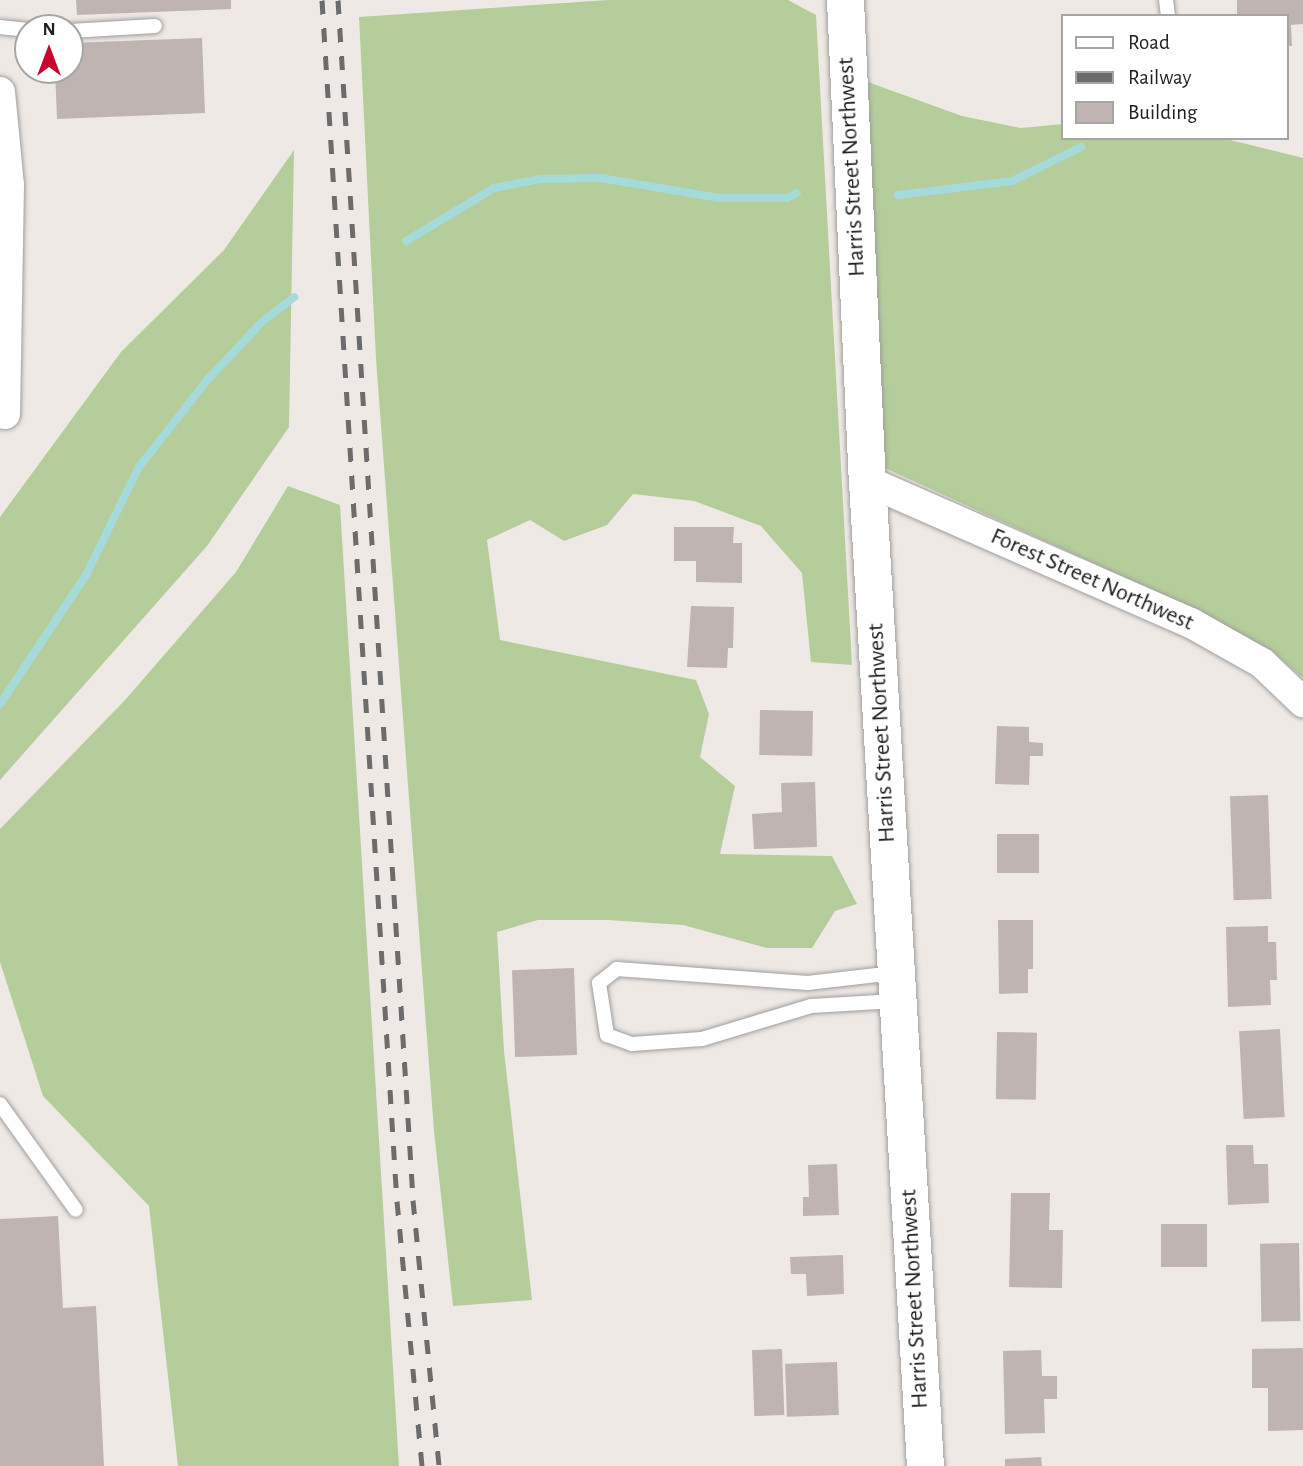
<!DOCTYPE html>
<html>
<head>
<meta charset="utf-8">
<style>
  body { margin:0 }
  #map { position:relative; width:1303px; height:1466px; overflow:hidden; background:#efe9e5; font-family:"Alegreya Sans",sans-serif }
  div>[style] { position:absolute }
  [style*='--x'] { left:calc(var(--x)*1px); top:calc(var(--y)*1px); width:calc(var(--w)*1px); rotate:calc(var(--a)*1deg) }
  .forest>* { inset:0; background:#b5cd9a }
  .stream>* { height:8px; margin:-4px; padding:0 4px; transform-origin:4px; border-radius:4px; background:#a6dbdb }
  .building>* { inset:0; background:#bfb4b1; transform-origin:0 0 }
  .roads { filter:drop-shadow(0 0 2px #9f9f9f) drop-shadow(0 0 2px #9f9f9f) }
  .service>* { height:14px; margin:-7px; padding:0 7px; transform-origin:7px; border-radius:7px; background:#fff }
  .minor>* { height:30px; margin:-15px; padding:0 15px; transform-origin:15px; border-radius:15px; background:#fff }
  .tertiary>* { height:37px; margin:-18.5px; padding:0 18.5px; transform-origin:18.5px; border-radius:18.5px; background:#fff }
  .rail>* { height:5px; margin-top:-2.5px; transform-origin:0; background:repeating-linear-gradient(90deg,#6c6c6c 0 14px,transparent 0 28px) }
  span { translate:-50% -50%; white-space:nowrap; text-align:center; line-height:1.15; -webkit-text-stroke:5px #fff; paint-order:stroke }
  .street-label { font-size:24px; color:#1e1e1e }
  .legend { position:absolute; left:1061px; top:14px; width:228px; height:126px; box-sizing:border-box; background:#fff; border:2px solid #a5a5a5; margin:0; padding:9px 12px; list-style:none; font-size:21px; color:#1e1e1e }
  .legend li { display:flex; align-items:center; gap:14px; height:35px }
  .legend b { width:35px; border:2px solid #a5a5a5 }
  .north { position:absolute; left:14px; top:14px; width:70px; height:70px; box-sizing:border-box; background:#fff; border:2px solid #a5a5a5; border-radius:50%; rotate:0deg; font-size:19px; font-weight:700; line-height:28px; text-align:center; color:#1e1e1e }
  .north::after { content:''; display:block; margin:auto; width:24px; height:32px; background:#c60631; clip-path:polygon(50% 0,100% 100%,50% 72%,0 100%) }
</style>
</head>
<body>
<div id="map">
  <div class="forest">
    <div style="clip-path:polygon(608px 0,788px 0,816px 15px,852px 665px,811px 662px,802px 573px,761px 526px,694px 501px,633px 494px,607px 525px,564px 541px,530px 520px,487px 540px,500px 640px,696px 680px,709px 714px,700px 757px,735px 786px,720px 854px,832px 856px,857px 904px,835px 911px,812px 948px,767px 948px,683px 925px,608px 920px,538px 920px,497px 932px,504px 1051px,532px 1300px,453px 1306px,434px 1131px,376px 359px,359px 17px)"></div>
    <div style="clip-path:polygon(865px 81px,962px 116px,1021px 128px,1063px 124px,1063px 138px,1222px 138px,1303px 158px,1303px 678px,1272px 651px,1196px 610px,885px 468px)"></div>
    <div style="clip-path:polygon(294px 150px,289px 427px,207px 546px,0 780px,0 517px,121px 352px,224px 250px)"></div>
    <div style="clip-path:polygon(288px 486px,340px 505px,399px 1466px,178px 1466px,149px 1206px,43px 1096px,0 962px,0 829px,126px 699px,236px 572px)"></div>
  </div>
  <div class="stream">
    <div style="--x:898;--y:195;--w:115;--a:-7"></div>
    <div style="--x:1012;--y:181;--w:77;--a:-26.2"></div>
    <div style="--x:406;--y:241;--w:103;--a:-31.1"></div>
    <div style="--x:494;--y:188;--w:47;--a:-11.1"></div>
    <div style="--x:540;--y:179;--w:61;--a:-0.9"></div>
    <div style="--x:601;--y:178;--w:120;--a:9.6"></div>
    <div style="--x:719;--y:198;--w:68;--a:0"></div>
    <div style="--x:787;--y:198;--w:11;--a:-27"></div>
    <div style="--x:0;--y:704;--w:155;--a:-56.3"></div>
    <div style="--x:86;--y:575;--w:120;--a:-63.9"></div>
    <div style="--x:139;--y:467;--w:112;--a:-51.9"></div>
    <div style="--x:208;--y:379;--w:81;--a:-46.5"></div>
    <div style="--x:264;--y:320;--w:38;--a:-37"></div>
  </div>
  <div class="building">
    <div style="clip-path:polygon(76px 0,231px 0,231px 9px,77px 15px)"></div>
    <div style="clip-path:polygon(1237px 0,1303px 0,1303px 24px,1291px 25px,1292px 46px,1287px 46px,1287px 16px,1237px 16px)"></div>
    <div style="clip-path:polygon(202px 38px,205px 113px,57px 119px,55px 70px,70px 70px,70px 43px)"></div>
    <div style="clip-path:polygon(674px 527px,734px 527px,733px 543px,742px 543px,742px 583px,696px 582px,696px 561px,674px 561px)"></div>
    <div style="clip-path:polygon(691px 606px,734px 607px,733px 648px,728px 648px,727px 668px,687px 667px)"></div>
    <div style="left:760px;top:710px;width:53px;height:45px;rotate:1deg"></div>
    <div style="clip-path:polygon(997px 726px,1029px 727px,1029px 742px,1043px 743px,1043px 756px,1030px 756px,1029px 785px,995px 784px)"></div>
    <div style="clip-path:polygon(815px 782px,817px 847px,754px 849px,752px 814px,782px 812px,781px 783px)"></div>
    <div style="left:1268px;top:795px;width:104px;height:38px;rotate:88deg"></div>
    <div style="left:997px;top:834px;width:42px;height:39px"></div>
    <div style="clip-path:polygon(998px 920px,1033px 920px,1033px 969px,1028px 969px,1028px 993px,999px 994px)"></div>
    <div style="clip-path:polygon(1268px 926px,1268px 942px,1276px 942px,1277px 980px,1270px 980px,1271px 1005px,1228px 1007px,1226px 927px)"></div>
    <div style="left:574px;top:968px;width:87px;height:62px;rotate:88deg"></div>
    <div style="left:1280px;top:1029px;width:88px;height:41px;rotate:87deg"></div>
    <div style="left:997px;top:1032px;width:40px;height:67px;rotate:1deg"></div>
    <div style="clip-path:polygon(1226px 1145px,1253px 1145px,1254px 1164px,1268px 1164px,1269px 1203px,1228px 1205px)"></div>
    <div style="clip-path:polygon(837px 1164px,839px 1215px,803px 1216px,803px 1197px,809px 1197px,808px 1165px)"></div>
    <div style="clip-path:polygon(1011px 1193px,1050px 1193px,1049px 1230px,1063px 1230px,1062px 1288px,1009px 1287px)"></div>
    <div style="clip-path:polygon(58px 1216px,63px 1308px,96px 1306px,104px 1466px,0 1466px,0 1219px)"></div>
    <div style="left:1161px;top:1224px;width:46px;height:43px"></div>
    <div style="left:1299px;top:1243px;width:78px;height:39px;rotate:89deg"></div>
    <div style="clip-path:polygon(843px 1255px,844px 1294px,807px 1296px,806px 1274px,791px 1274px,790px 1257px)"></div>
    <div style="clip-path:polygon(1303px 1348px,1303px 1430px,1268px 1431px,1268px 1388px,1252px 1388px,1252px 1349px)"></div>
    <div style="left:782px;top:1349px;width:66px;height:30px;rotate:88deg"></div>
    <div style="clip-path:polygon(1041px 1350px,1042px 1376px,1057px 1376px,1057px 1399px,1044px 1399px,1045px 1433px,1005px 1434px,1003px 1351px)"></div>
    <div style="left:837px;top:1362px;width:53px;height:52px;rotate:88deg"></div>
    <div style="clip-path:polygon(1041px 1457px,1042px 1466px,1005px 1466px,1005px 1459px)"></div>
  </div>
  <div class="roads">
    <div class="service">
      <div style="--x:1166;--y:0;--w:16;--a:83"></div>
      <div style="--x:0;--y:27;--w:28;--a:6"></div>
      <div style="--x:70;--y:31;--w:85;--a:-3.4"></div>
      <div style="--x:894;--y:973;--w:87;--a:173.4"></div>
      <div style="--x:808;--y:983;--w:192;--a:-175.8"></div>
      <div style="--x:617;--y:969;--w:23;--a:142"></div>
      <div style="--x:599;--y:983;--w:53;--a:81.3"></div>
      <div style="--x:607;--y:1035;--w:27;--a:20"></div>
      <div style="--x:632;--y:1044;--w:70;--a:-4.1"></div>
      <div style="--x:702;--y:1039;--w:114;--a:-16.8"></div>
      <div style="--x:811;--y:1006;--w:85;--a:-3.4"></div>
      <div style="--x:0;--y:1104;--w:130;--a:54.4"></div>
    </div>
    <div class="minor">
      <div style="--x:0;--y:92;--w:93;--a:84.5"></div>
      <div style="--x:9;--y:185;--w:229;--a:91"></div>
      <div style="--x:867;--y:481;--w:354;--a:23.7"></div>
      <div style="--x:1191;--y:623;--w:81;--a:29.4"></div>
      <div style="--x:1262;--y:663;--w:57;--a:43.6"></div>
    </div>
    <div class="tertiary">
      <div style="--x:845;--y:0;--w:482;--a:87.4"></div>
      <div style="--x:867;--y:481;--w:987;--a:86.63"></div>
    </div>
  </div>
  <div class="rail">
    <div style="--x:322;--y:0;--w:1203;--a:86.43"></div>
    <div style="--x:397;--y:1201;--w:266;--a:84.6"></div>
    <div style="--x:338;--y:0;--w:1202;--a:86.42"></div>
    <div style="--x:413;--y:1200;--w:267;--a:84.4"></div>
  </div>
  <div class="street-label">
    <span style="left:852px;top:167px;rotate:-93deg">Harris Street Northwest</span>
    <span style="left:1092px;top:580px;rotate:24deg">Forest Street Northwest</span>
    <span style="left:882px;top:733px;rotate:-93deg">Harris Street Northwest</span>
    <span style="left:915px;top:1299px;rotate:-93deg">Harris Street Northwest</span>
  </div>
  <ul class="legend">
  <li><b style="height:9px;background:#fff"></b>Road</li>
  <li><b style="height:9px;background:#6c6c6c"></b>Railway</li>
  <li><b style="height:19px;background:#bfb4b1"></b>Building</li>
  </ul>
  <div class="north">N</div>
</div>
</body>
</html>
